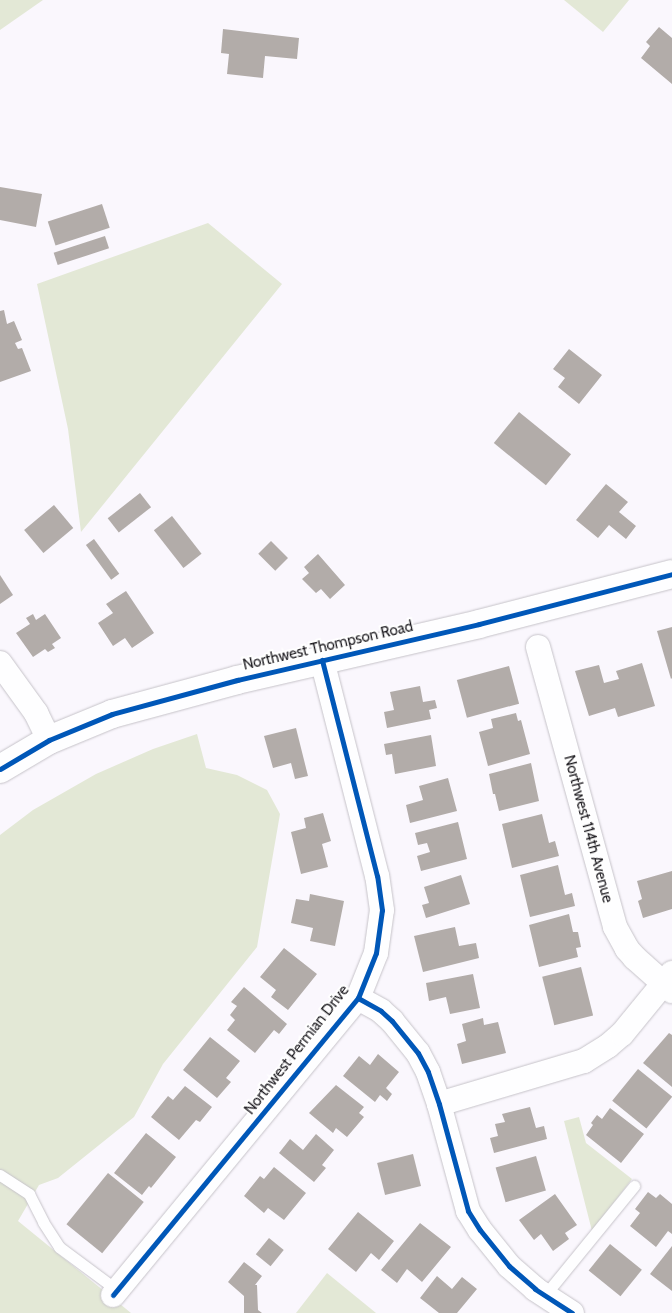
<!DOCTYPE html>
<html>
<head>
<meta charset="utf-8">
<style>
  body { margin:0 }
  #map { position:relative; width:672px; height:1313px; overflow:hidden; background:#faf7fd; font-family:Cabin,sans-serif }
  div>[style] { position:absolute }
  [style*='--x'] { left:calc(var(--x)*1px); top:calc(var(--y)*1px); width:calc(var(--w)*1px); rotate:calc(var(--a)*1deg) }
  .green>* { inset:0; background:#e3e8d6 }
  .building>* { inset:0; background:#b2aca9; transform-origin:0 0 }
  .roads { filter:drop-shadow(0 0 1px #c6c3c9) drop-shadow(0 0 1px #c6c3c9) }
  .service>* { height:11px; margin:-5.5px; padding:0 5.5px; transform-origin:5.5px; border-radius:5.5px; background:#fefeff }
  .minor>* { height:24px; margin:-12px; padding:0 12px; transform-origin:12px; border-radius:12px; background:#fefeff }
  .tertiary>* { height:28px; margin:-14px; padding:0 14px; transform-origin:14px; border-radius:14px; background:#fefeff }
  .cycleway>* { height:5px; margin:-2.5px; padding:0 2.5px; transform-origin:2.5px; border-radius:2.5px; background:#0057b8 }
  span { translate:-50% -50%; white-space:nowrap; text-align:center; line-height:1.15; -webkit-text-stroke:4px #fff; paint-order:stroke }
  .street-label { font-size:15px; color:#1a181d }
</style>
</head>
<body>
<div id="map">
  <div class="green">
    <div style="clip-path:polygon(0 0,43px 0,0 30px)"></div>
    <div style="clip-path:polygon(564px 0,629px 0,603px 32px)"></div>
    <div style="clip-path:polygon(208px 223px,282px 284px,81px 532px,68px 429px,37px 284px)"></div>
    <div style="clip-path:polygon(197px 734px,206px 768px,237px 775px,267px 790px,280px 814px,257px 947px,163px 1064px,134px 1117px,58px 1178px,39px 1185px,18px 1221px,131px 1313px,0 1313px,0 835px,33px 810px,96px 774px,153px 749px)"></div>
    <div style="clip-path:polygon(579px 1117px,586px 1143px,632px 1179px,592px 1231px,564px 1121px)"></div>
    <div style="clip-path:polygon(327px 1273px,376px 1313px,296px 1313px)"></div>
  </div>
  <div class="building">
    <div style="clip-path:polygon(659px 27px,672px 38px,672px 84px,641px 58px,650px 46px,646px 42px)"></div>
    <div style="clip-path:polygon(223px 29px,299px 38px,297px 59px,265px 56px,263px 78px,227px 74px,229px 54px,221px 53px)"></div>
    <div style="clip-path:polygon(0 187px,42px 194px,36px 227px,0 220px)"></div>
    <div style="left:102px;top:204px;width:25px;height:57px;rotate:72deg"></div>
    <div style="left:105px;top:236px;width:13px;height:54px;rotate:72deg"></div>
    <div style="clip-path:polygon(4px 310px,7px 324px,14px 321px,22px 340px,15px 343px,18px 349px,22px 348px,31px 371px,0 382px,0 311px)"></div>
    <div style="clip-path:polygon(569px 349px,602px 375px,579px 404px,558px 387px,565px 378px,553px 369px)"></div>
    <div style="left:519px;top:412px;width:67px;height:40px;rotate:39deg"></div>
    <div style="clip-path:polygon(606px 484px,628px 502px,619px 512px,636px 526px,626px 539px,609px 525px,598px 538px,576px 520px)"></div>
    <div style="left:140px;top:493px;width:18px;height:41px;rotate:52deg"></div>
    <div style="left:54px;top:505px;width:30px;height:39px;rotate:50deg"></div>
    <div style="left:172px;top:516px;width:48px;height:23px;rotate:52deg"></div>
    <div style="left:94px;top:539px;width:43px;height:10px;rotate:54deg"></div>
    <div style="left:271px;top:541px;width:24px;height:18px;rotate:45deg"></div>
    <div style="clip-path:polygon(318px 554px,345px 585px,330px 599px,321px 589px,316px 593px,302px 579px,309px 573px,304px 567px)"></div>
    <div style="clip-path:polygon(0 575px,13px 595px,0 604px)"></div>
    <div style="clip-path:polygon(126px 591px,154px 633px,132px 648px,125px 638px,113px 646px,98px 623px,113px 613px,106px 604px)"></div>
    <div style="clip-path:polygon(33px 614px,36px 620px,45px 614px,61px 638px,52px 644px,55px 648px,48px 652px,45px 649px,33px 657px,16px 633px,30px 624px,26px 618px)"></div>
    <div style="clip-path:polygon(672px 627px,672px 678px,671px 679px,657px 631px)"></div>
    <div style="clip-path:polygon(642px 663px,655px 706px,618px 717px,615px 708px,589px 716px,575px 671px,599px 665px,604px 683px,619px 679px,616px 671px)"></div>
    <div style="left:509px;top:666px;width:39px;height:54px;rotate:75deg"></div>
    <div style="clip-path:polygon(420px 686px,423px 702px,435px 700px,437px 708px,429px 710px,431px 719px,387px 728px,384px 712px,394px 710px,390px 692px)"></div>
    <div style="clip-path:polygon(516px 713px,518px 721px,521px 720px,530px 754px,488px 766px,479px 732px,493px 728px,491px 719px)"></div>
    <div style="clip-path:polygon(296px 728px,308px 776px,295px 779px,291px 763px,273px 768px,264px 736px)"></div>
    <div style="clip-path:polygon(431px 735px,436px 766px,395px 774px,392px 754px,386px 755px,384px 744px)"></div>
    <div style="clip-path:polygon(531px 763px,539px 801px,499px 811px,495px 794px,493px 794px,489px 774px)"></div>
    <div style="clip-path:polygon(448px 778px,457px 811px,410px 823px,406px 805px,423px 800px,419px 786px)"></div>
    <div style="clip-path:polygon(323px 813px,331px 841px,322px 844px,328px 867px,301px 874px,291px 832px,306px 828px,304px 818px)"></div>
    <div style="clip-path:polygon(542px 814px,549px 843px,555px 841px,559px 856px,512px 868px,502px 824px)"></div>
    <div style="clip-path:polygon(458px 822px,467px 859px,421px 871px,417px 856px,430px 852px,427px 843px,418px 845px,415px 833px)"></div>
    <div style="clip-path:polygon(558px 865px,565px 895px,572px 893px,575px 906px,530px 917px,520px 875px)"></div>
    <div style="clip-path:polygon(672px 871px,672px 909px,643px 918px,638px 901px,642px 899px,637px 881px)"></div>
    <div style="clip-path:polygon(461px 875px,470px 904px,426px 918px,422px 905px,429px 903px,424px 887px)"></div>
    <div style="clip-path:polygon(310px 894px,344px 901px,335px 946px,310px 941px,313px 928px,291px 923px,296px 899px,309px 901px)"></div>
    <div style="clip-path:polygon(569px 914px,573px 932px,578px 932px,581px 947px,576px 948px,578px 957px,539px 967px,529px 925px)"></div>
    <div style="clip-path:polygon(455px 927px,459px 946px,476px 943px,479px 958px,423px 972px,414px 936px)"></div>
    <div style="clip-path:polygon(284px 948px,317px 974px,288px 1010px,271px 997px,276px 990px,260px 977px)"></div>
    <div style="left:581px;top:967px;width:50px;height:40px;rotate:76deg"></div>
    <div style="clip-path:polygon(473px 974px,480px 1008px,450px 1014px,446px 997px,429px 1001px,426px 983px)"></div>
    <div style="clip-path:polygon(244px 987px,287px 1024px,279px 1034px,274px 1030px,255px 1053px,227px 1030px,235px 1020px,230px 1015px,237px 1006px,231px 1002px)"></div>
    <div style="clip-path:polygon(483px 1018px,484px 1025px,498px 1022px,506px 1053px,462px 1064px,457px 1044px,466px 1041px,462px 1024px)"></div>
    <div style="clip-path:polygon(669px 1033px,672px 1035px,672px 1087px,643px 1063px)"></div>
    <div style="clip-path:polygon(210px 1037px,240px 1061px,226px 1078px,231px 1082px,217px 1098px,183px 1070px)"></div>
    <div style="clip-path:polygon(378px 1054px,399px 1072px,386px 1088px,392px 1094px,387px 1101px,380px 1095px,375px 1102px,343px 1076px,359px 1056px,370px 1065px)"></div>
    <div style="left:638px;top:1069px;width:44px;height:41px;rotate:39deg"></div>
    <div style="clip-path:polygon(336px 1085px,364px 1107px,359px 1113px,364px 1117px,347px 1137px,336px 1128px,333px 1133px,309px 1113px)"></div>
    <div style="clip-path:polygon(185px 1086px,212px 1107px,200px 1122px,196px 1120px,179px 1140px,151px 1117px,168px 1096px,173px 1100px)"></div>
    <div style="clip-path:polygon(530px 1107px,536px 1128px,544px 1126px,547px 1139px,494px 1153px,490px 1138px,498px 1136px,495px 1124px,505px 1122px,502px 1114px)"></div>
    <div style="clip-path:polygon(610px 1108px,644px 1134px,621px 1163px,586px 1135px,593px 1125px,591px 1123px,597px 1115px,602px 1119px)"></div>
    <div style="clip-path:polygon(146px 1133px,176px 1157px,151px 1188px,149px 1186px,142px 1195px,114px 1173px)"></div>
    <div style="clip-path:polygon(316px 1134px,334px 1150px,322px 1165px,326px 1168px,314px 1182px,279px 1153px,290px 1139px,303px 1150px)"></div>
    <div style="left:413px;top:1154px;width:33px;height:37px;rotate:76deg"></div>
    <div style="left:536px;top:1156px;width:36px;height:42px;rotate:74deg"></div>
    <div style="clip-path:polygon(274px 1167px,306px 1193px,284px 1220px,268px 1208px,264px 1213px,244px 1196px,260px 1176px,264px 1179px)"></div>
    <div style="left:108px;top:1173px;width:46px;height:66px;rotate:39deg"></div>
    <div style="clip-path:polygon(648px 1192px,656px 1198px,660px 1194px,672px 1204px,672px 1234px,668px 1231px,656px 1247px,630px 1226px,640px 1213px,635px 1209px)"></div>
    <div style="clip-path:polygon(555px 1194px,577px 1225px,565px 1233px,569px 1239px,553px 1251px,541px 1234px,534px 1240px,519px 1220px)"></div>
    <div style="clip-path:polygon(358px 1212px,394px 1241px,379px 1260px,371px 1253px,356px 1272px,328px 1249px)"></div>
    <div style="clip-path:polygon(420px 1223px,451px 1247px,422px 1282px,407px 1269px,397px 1283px,381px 1270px)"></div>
    <div style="left:269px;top:1238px;width:19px;height:21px;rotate:39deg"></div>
    <div style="left:610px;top:1244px;width:41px;height:34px;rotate:39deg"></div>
    <div style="clip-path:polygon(672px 1246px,672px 1291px,650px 1274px)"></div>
    <div style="clip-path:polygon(244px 1262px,262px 1276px,255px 1285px,257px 1285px,258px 1310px,262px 1313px,244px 1313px,244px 1296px,228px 1282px)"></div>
    <div style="clip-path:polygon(437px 1276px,452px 1289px,462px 1277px,477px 1289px,457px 1313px,439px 1313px,420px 1298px)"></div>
  </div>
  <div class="roads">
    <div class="service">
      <div style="--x:0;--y:1175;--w:35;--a:33"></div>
      <div style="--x:29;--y:1194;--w:31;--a:63"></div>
      <div style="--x:43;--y:1222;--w:30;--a:57"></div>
      <div style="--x:59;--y:1247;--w:72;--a:36.6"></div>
      <div style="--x:545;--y:1295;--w:141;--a:-50.8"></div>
    </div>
    <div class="minor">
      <div style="--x:538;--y:647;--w:290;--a:74.6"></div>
      <div style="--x:615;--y:927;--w:25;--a:61"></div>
      <div style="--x:627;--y:949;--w:12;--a:48"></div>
      <div style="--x:635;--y:958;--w:50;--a:41.7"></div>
      <div style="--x:0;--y:663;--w:62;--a:54.2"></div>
      <div style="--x:36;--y:713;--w:30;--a:64"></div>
      <div style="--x:358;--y:998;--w:26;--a:29"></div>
      <div style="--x:381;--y:1011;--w:15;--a:42"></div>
      <div style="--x:392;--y:1021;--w:41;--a:50.9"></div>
      <div style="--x:418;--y:1053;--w:21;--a:62"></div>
      <div style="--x:428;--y:1072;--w:34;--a:71"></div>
      <div style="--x:439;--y:1104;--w:111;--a:74.8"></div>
      <div style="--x:468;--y:1211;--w:22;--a:58"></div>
      <div style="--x:480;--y:1230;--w:46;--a:51.1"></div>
      <div style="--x:509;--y:1266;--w:35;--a:41"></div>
      <div style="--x:535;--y:1289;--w:44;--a:33"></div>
      <div style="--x:439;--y:1104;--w:151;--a:-16.5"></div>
      <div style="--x:584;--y:1061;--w:28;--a:-32"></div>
      <div style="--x:608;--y:1046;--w:18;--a:-41"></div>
      <div style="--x:622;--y:1034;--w:79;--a:-50.7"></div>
      <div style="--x:113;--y:1295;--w:385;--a:-50.5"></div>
      <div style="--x:358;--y:998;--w:48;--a:-68.2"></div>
      <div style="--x:376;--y:953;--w:43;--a:-82.1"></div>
      <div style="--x:382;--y:910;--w:34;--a:-98"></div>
      <div style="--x:377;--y:876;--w:223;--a:-104.3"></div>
    </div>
    <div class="tertiary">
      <div style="--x:0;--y:769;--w:57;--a:-30.6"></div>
      <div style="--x:49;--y:740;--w:68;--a:-22.4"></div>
      <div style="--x:112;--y:714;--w:130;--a:-15.2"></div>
      <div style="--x:237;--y:680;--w:248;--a:-13"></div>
      <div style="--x:479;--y:624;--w:199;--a:-14.5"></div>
    </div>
  </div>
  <div class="cycleway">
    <div style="--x:0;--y:769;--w:57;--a:-30.6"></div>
    <div style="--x:49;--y:740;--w:68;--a:-22.4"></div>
    <div style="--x:112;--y:714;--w:130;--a:-15.2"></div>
    <div style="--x:237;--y:680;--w:248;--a:-13"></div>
    <div style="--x:479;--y:624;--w:199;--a:-14.5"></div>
    <div style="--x:358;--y:998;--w:26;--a:29"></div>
    <div style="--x:381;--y:1011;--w:15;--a:42"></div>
    <div style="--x:392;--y:1021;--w:41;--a:50.9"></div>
    <div style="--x:418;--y:1053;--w:21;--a:62"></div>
    <div style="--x:428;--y:1072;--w:34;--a:71"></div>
    <div style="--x:439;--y:1104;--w:111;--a:74.8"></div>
    <div style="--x:468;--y:1211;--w:22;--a:58"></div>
    <div style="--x:480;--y:1230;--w:46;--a:51.1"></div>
    <div style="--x:509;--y:1266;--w:35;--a:41"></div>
    <div style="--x:535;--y:1289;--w:44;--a:33"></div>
    <div style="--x:113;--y:1295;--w:385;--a:-50.5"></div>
    <div style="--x:358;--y:998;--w:48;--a:-68.2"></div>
    <div style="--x:376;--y:953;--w:43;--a:-82.1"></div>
    <div style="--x:382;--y:910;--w:34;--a:-98"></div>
    <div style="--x:377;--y:876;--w:223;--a:-104.3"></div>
  </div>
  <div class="street-label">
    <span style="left:328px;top:646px;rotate:-13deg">Northwest Thompson Road</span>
    <span style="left:588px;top:829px;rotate:75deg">Northwest 114th Avenue</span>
    <span style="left:297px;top:1050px;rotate:-52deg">Northwest Permian Drive</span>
  </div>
</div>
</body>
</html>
